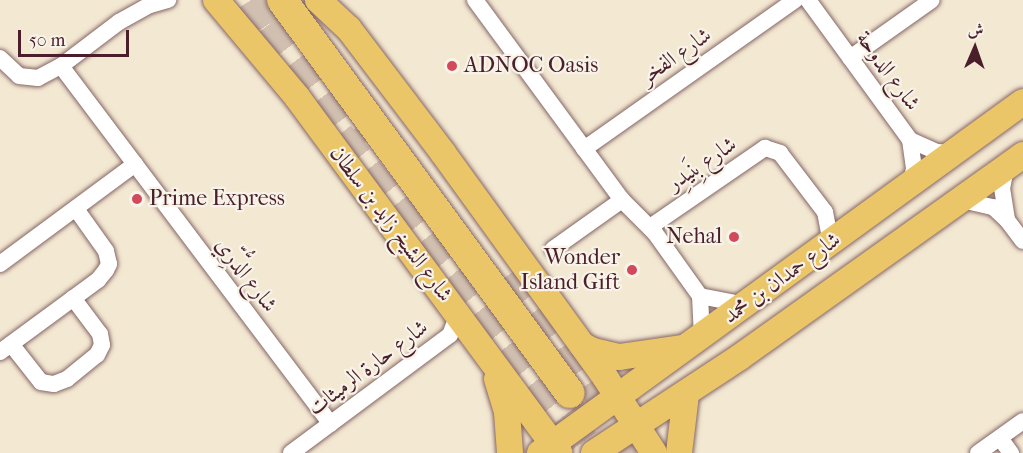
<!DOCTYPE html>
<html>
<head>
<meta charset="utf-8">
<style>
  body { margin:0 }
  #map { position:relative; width:1023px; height:453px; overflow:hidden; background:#f3e8d2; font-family:"IM FELL French Canon",Amiri,serif }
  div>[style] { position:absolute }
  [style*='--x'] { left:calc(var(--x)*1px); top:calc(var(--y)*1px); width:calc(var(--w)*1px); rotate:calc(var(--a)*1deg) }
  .highway-tunnel>* { height:30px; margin-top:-15px; transform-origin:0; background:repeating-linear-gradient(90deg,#d1c0b1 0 30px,transparent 0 45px) }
  .roads { filter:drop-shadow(0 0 2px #856565) drop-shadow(0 0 2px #856565) }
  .street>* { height:16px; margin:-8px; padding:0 8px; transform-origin:8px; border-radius:8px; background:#fff }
  .primary>* { height:26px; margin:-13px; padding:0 13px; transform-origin:13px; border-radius:13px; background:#ebc669 }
  .highway>* { height:30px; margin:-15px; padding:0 15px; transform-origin:15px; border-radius:15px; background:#ebc669 }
  .dots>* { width:16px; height:16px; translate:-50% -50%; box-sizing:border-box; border:3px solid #f7f3e8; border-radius:50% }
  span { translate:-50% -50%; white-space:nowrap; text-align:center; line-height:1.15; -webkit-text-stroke:4.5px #f7f3e8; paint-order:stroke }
  .street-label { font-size:22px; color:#4a1f2b }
  .poi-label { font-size:22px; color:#4a1f2b }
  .left { translate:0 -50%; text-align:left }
  .right { translate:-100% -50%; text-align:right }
  .north { position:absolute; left:945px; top:18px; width:60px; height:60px; -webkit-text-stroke:4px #f7f3e8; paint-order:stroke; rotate:2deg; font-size:16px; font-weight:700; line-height:24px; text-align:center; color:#4a1f2b }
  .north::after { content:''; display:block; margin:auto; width:21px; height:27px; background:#4a1f2b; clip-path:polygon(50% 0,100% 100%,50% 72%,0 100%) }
  .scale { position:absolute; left:18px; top:30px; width:111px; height:27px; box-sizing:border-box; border:3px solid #4a1f2b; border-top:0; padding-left:8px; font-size:18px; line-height:21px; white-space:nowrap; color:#4a1f2b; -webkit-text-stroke:4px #f7f3e8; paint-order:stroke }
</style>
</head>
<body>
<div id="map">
  <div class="highway-tunnel">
    <div style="--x:251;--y:0;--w:31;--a:58"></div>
    <div style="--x:267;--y:26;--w:152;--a:53.3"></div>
    <div style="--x:339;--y:135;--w:362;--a:51.2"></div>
    <div style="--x:566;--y:417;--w:44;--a:54.2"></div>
    <div style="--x:514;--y:271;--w:145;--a:55.4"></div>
    <div style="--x:596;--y:390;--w:74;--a:58.2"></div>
  </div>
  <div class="roads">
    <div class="street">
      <div style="--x:475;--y:0;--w:248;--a:53.7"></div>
      <div style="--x:622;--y:200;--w:47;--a:45"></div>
      <div style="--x:655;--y:233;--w:77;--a:54.5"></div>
      <div style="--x:700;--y:296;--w:41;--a:87.2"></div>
      <div style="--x:808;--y:0;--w:173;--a:53.9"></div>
      <div style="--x:910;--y:140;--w:29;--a:82"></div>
      <div style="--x:914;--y:169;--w:16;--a:104"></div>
      <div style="--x:0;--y:58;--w:26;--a:43"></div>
      <div style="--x:19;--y:76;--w:19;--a:6"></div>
      <div style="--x:38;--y:78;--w:26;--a:-28"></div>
      <div style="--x:61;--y:66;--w:73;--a:-37.2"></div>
      <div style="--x:119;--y:22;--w:35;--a:-29"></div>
      <div style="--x:150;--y:5;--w:19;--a:-16"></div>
      <div style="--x:850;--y:58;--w:100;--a:-35.3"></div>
      <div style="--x:61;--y:66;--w:448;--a:53"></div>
      <div style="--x:910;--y:140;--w:30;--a:24"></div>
      <div style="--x:937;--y:152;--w:16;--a:4"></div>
      <div style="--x:584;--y:149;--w:258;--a:-35.2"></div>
      <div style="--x:1006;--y:168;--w:20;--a:101"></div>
      <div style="--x:1002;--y:188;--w:32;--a:81"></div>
      <div style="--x:962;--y:200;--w:32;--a:13"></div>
      <div style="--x:993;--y:207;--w:19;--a:43"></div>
      <div style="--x:1007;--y:220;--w:26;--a:53"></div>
      <div style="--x:650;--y:227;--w:140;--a:-34.5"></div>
      <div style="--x:765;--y:148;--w:16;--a:18"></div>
      <div style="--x:780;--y:153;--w:74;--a:52.7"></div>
      <div style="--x:825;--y:212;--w:32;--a:79"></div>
      <div style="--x:553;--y:249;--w:85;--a:-35.4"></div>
      <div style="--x:0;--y:264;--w:168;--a:-36.5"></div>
      <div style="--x:700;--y:296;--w:47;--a:11.1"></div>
      <div style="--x:11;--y:344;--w:48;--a:51.7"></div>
      <div style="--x:41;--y:382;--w:13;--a:9"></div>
      <div style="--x:54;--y:384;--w:14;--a:-21"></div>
      <div style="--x:67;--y:379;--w:38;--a:-39"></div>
      <div style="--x:97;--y:355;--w:11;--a:-63"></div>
      <div style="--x:102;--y:345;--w:11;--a:-100"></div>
      <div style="--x:100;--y:334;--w:45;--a:-126.9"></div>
      <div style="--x:0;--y:352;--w:122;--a:-36.3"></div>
      <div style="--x:98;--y:280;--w:13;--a:-51"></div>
      <div style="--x:106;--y:270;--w:7;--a:-63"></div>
      <div style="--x:109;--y:264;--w:13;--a:-103"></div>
      <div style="--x:106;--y:251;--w:52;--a:-125.5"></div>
      <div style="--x:1000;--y:438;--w:19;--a:54"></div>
      <div style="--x:291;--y:453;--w:198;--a:-36.6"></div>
      <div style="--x:450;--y:335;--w:14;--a:-69"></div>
      <div style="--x:455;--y:322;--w:12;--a:-95"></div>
      <div style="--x:978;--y:453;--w:55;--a:-35.4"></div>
    </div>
    <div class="primary">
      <div style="--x:216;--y:0;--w:126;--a:50.1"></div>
      <div style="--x:297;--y:97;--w:442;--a:53.6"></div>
      <div style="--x:318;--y:0;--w:42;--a:43.1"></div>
      <div style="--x:349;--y:29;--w:156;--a:52.8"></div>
      <div style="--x:443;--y:153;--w:276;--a:54.1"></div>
      <div style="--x:605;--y:377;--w:90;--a:57.2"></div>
      <div style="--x:582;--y:345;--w:13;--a:29"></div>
      <div style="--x:593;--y:351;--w:27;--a:13"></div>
      <div style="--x:619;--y:357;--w:65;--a:-8"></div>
      <div style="--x:497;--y:379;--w:34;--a:73"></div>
      <div style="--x:507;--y:412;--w:41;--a:85.8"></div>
      <div style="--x:540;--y:453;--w:597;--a:-36.01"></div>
      <div style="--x:594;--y:453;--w:175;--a:-33.3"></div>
      <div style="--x:740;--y:357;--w:348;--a:-35.5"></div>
      <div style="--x:679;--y:453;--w:59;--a:-83.2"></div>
    </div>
    <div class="highway">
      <div style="--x:282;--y:0;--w:487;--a:53.8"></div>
    </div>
  </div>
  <div class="dots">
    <div style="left:452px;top:66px;background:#d1495b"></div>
    <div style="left:137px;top:199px;background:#d1495b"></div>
    <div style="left:734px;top:237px;background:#d1495b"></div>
    <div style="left:632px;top:270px;background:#d1495b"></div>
  </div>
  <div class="street-label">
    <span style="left:676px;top:56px;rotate:-35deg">شارع الفخر</span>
    <span style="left:888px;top:71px;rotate:54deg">شارع الدوحة</span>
    <span style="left:702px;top:164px;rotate:-34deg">شارع بِنَيدِر</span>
    <span style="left:391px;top:224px;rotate:53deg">شارع الشيخ زايد بن سلطان</span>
    <span style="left:246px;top:275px;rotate:53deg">شارع الدُّرِّي</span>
    <span style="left:782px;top:278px;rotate:-36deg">شارع حمدان بن محمد</span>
    <span style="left:368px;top:368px;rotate:-37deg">شارع حارة الرميثات</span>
  </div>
  <div class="poi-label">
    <span class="left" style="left:464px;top:66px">ADNOC Oasis</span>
    <span class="left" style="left:149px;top:199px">Prime Express</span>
    <span class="right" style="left:722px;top:237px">Nehal</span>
    <span class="right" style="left:620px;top:270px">Wonder<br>Island Gift</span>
  </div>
  <div class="north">ش</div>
  <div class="scale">50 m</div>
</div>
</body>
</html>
